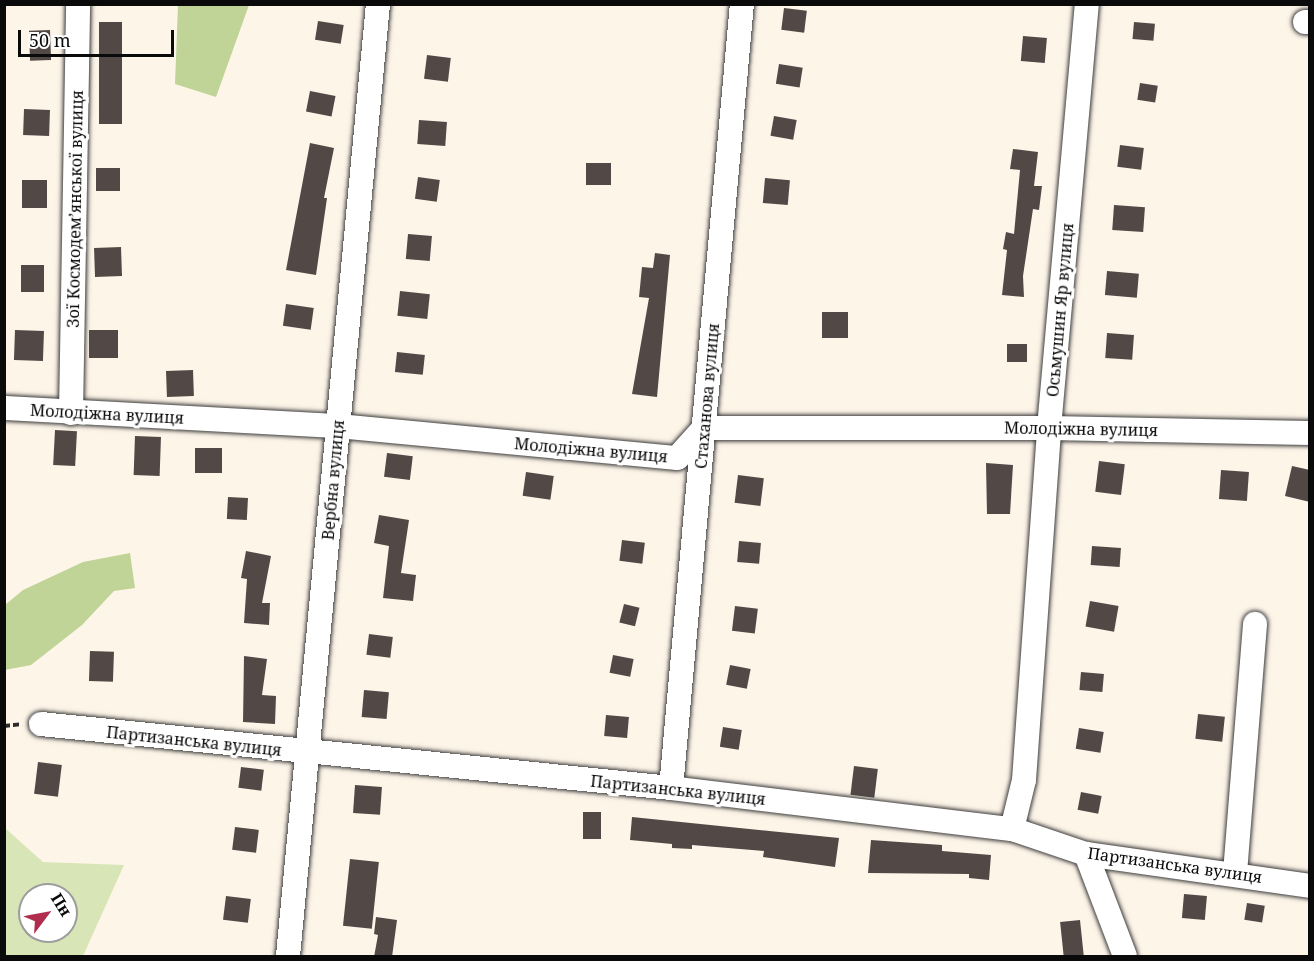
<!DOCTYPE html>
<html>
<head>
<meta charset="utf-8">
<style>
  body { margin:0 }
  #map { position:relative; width:1314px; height:961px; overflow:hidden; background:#fef5e9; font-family:"Noto Serif",serif }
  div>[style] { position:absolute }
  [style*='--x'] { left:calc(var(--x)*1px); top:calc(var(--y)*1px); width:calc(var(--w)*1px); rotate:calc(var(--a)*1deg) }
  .green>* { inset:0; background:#d8e5b6 }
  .forest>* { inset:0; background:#bfd496 }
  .building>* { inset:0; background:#524947; transform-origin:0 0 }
  .path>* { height:4px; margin-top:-2px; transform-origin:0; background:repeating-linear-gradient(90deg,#2c2c2c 0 6px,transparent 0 9px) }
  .roads { filter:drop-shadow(0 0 2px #3d3d3d) drop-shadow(0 0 2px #3d3d3d) }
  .minor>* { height:24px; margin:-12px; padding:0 12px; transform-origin:12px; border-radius:12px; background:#fff }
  span { translate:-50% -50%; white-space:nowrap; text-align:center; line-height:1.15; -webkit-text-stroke:6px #fff; paint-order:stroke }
  .street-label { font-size:16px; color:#0a0a0a }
  .frame { position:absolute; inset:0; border:6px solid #0a0a0a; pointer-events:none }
  .north { position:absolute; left:18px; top:883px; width:60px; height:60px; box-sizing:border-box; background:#fff; border:2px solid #9d9d9d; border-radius:50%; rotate:58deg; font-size:16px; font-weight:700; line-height:24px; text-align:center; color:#0a0a0a }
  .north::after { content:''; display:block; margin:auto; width:21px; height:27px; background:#b02d4f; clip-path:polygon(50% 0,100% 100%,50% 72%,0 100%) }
  .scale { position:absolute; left:18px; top:30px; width:156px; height:27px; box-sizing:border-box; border:3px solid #0a0a0a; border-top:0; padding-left:8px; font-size:18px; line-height:21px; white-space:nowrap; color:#0a0a0a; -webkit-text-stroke:4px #fff; paint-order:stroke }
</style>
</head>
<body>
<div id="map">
  <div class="green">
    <div style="clip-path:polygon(evenodd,5px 828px,43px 862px,124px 865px,83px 956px,5px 956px,5px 828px,30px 895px,66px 895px,66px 931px,30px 931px,30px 895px)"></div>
  </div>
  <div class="forest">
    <div style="clip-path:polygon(178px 5px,249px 5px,216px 97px,175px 84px)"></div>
    <div style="clip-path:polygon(130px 553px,135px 588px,114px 591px,82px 625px,31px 665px,5px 670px,5px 605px,23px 590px,83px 562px)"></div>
  </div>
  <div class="building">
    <div style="left:784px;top:8px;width:23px;height:22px;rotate:7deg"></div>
    <div style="left:318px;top:21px;width:26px;height:19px;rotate:9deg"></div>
    <div style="left:99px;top:22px;width:23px;height:102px"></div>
    <div style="left:1134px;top:22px;width:21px;height:17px;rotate:5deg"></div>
    <div style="left:50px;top:30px;width:30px;height:21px;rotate:88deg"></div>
    <div style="left:1023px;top:36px;width:24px;height:25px;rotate:5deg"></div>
    <div style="left:427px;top:55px;width:24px;height:24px;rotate:7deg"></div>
    <div style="left:779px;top:64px;width:24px;height:20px;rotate:9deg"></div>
    <div style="left:1140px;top:83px;width:18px;height:17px;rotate:9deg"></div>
    <div style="left:310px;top:91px;width:26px;height:21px;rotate:11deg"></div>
    <div style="left:24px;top:109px;width:26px;height:26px;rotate:2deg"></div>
    <div style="left:774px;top:116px;width:23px;height:20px;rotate:10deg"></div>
    <div style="left:419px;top:120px;width:28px;height:24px;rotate:4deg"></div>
    <div style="clip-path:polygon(310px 143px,334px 148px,324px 198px,327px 198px,316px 275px,286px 270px)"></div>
    <div style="left:1120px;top:145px;width:24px;height:22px;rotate:7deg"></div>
    <div style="clip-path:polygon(1013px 149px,1038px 152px,1034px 186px,1042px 186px,1039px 210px,1033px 209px,1023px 276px,1024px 297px,1002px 295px,1007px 250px,1003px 249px,1006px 232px,1014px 234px,1020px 170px,1010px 169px)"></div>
    <div style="left:586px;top:163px;width:25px;height:22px"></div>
    <div style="left:96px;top:168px;width:24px;height:23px"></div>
    <div style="left:418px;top:177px;width:22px;height:22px;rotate:8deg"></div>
    <div style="left:765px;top:178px;width:25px;height:25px;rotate:5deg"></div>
    <div style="left:22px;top:180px;width:25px;height:28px"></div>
    <div style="left:1114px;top:205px;width:31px;height:25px;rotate:4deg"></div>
    <div style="left:408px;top:234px;width:24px;height:25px;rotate:5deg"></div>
    <div style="left:121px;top:247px;width:29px;height:27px;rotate:88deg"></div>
    <div style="clip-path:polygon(655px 253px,670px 255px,657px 397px,632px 394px,649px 298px,639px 297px,642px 267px,653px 268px)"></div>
    <div style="left:21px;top:265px;width:23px;height:27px"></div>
    <div style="left:1107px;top:271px;width:32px;height:24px;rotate:5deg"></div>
    <div style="left:400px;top:291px;width:30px;height:25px;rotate:6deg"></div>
    <div style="left:286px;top:304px;width:28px;height:22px;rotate:8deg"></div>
    <div style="left:848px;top:312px;width:26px;height:26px;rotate:90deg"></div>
    <div style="left:15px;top:330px;width:29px;height:30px;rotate:2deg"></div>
    <div style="left:89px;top:330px;width:29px;height:28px"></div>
    <div style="left:1107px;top:333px;width:27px;height:25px;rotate:4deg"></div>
    <div style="left:1007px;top:344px;width:20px;height:18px"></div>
    <div style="left:397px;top:352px;width:28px;height:20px;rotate:6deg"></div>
    <div style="left:193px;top:370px;width:26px;height:27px;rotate:88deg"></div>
    <div style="left:55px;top:430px;width:22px;height:35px;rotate:3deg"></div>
    <div style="left:135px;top:436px;width:26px;height:39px;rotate:2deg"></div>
    <div style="left:195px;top:448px;width:27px;height:25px"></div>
    <div style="left:387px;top:453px;width:26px;height:24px;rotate:7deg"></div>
    <div style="left:1099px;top:461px;width:26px;height:31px;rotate:7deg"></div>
    <div style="clip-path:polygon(986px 463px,1013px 465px,1010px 514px,987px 514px)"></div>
    <div style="clip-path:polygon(1292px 466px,1310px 470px,1310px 502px,1285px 496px)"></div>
    <div style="left:1221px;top:470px;width:28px;height:29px;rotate:4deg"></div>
    <div style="left:526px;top:472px;width:28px;height:24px;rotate:8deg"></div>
    <div style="left:738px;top:475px;width:26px;height:28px;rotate:7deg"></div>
    <div style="left:228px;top:497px;width:20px;height:22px;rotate:3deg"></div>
    <div style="clip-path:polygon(379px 515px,409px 520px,401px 573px,416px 575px,413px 601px,383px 598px,389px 546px,374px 543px)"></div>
    <div style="left:622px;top:540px;width:23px;height:21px;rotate:7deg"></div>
    <div style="left:739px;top:541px;width:22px;height:21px;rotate:5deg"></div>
    <div style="left:1092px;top:546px;width:29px;height:19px;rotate:4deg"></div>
    <div style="clip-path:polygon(246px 551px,271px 556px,262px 603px,270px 603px,269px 625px,244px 623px,247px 579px,241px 578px)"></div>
    <div style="left:1090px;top:601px;width:29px;height:26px;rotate:10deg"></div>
    <div style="left:624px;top:604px;width:16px;height:19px;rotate:14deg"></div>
    <div style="left:735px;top:606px;width:23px;height:25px;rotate:7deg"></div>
    <div style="left:369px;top:634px;width:24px;height:21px;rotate:7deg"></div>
    <div style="left:90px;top:651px;width:24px;height:30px;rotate:2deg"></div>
    <div style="left:613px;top:655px;width:21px;height:18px;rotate:11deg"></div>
    <div style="clip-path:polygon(244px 656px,267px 659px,262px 695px,276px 696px,275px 724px,243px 722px)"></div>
    <div style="left:730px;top:665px;width:21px;height:20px;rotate:11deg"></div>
    <div style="left:1081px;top:672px;width:23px;height:18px;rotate:5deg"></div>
    <div style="left:364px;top:690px;width:25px;height:27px;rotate:5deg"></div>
    <div style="left:1198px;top:714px;width:27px;height:25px;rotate:6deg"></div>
    <div style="left:606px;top:715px;width:23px;height:21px;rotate:5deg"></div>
    <div style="left:723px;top:727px;width:19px;height:20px;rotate:9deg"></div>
    <div style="left:1079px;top:728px;width:25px;height:21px;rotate:9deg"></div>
    <div style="left:38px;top:762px;width:24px;height:32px;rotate:7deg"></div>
    <div style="left:854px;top:766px;width:24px;height:29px;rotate:7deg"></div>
    <div style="left:241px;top:767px;width:23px;height:21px;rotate:7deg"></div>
    <div style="left:355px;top:785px;width:27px;height:28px;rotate:4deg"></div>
    <div style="left:1081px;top:792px;width:21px;height:18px;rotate:11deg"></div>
    <div style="left:583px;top:812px;width:18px;height:27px"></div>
    <div style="clip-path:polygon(632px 817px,839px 838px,835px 867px,763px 857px,764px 851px,692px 845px,692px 849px,672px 848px,672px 844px,630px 840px)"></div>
    <div style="left:235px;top:827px;width:24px;height:23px;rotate:7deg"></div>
    <div style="clip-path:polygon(871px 840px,942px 845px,942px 851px,991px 855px,989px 880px,969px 878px,969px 874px,868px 873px)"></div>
    <div style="left:350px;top:859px;width:29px;height:67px;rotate:6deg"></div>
    <div style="left:1184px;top:894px;width:23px;height:24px;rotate:5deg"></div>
    <div style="left:226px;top:896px;width:25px;height:24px;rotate:7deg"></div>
    <div style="left:1247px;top:903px;width:18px;height:17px;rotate:9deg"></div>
    <div style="clip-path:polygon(376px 917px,397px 920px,392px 957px,374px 957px,378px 935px,374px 934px)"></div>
    <div style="left:1080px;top:920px;width:37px;height:20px;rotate:84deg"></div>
  </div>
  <div class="path">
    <div style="--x:4;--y:726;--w:18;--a:-6"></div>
  </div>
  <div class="roads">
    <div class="minor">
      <div style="--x:1305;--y:22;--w:5;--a:0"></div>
      <div style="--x:4;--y:408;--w:334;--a:3.1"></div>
      <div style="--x:338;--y:426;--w:341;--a:5.4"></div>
      <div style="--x:677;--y:458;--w:40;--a:-48"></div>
      <div style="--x:704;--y:428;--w:345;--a:0"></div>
      <div style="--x:1049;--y:428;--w:261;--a:1.1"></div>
      <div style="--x:71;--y:413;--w:409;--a:-89"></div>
      <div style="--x:41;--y:724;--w:633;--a:5.8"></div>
      <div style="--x:671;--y:788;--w:343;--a:6.9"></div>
      <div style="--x:1012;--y:829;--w:78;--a:18.7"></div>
      <div style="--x:1086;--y:854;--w:226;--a:8.1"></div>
      <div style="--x:671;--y:788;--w:787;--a:-84.83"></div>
      <div style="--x:1012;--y:829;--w:50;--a:-76.2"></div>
      <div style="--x:1024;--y:780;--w:353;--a:-85.9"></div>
      <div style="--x:1049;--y:428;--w:426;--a:-84.9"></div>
      <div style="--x:1086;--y:854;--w:109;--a:69.1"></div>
      <div style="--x:1235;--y:873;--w:250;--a:-85.4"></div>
      <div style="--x:288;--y:956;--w:956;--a:-84.6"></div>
    </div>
  </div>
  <div class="street-label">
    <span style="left:75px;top:209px;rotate:-89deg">Зої Космодем’янської вулиця</span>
    <span style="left:1060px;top:310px;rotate:-85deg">Осьмушин Яр вулиця</span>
    <span style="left:707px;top:396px;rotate:-85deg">Стаханова вулиця</span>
    <span style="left:107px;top:414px;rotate:3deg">Молодіжна вулиця</span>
    <span style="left:1081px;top:429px;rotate:1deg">Молодіжна вулиця</span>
    <span style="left:591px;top:450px;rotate:5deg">Молодіжна вулиця</span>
    <span style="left:333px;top:480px;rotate:-85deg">Вербна вулиця</span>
    <span style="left:194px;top:741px;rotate:6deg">Партизанська вулиця</span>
    <span style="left:678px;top:790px;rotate:6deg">Партизанська вулиця</span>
    <span style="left:1175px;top:865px;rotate:8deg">Партизанська вулиця</span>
  </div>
  <div class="frame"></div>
  <div class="north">Пн</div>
  <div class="scale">50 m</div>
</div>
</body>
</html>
